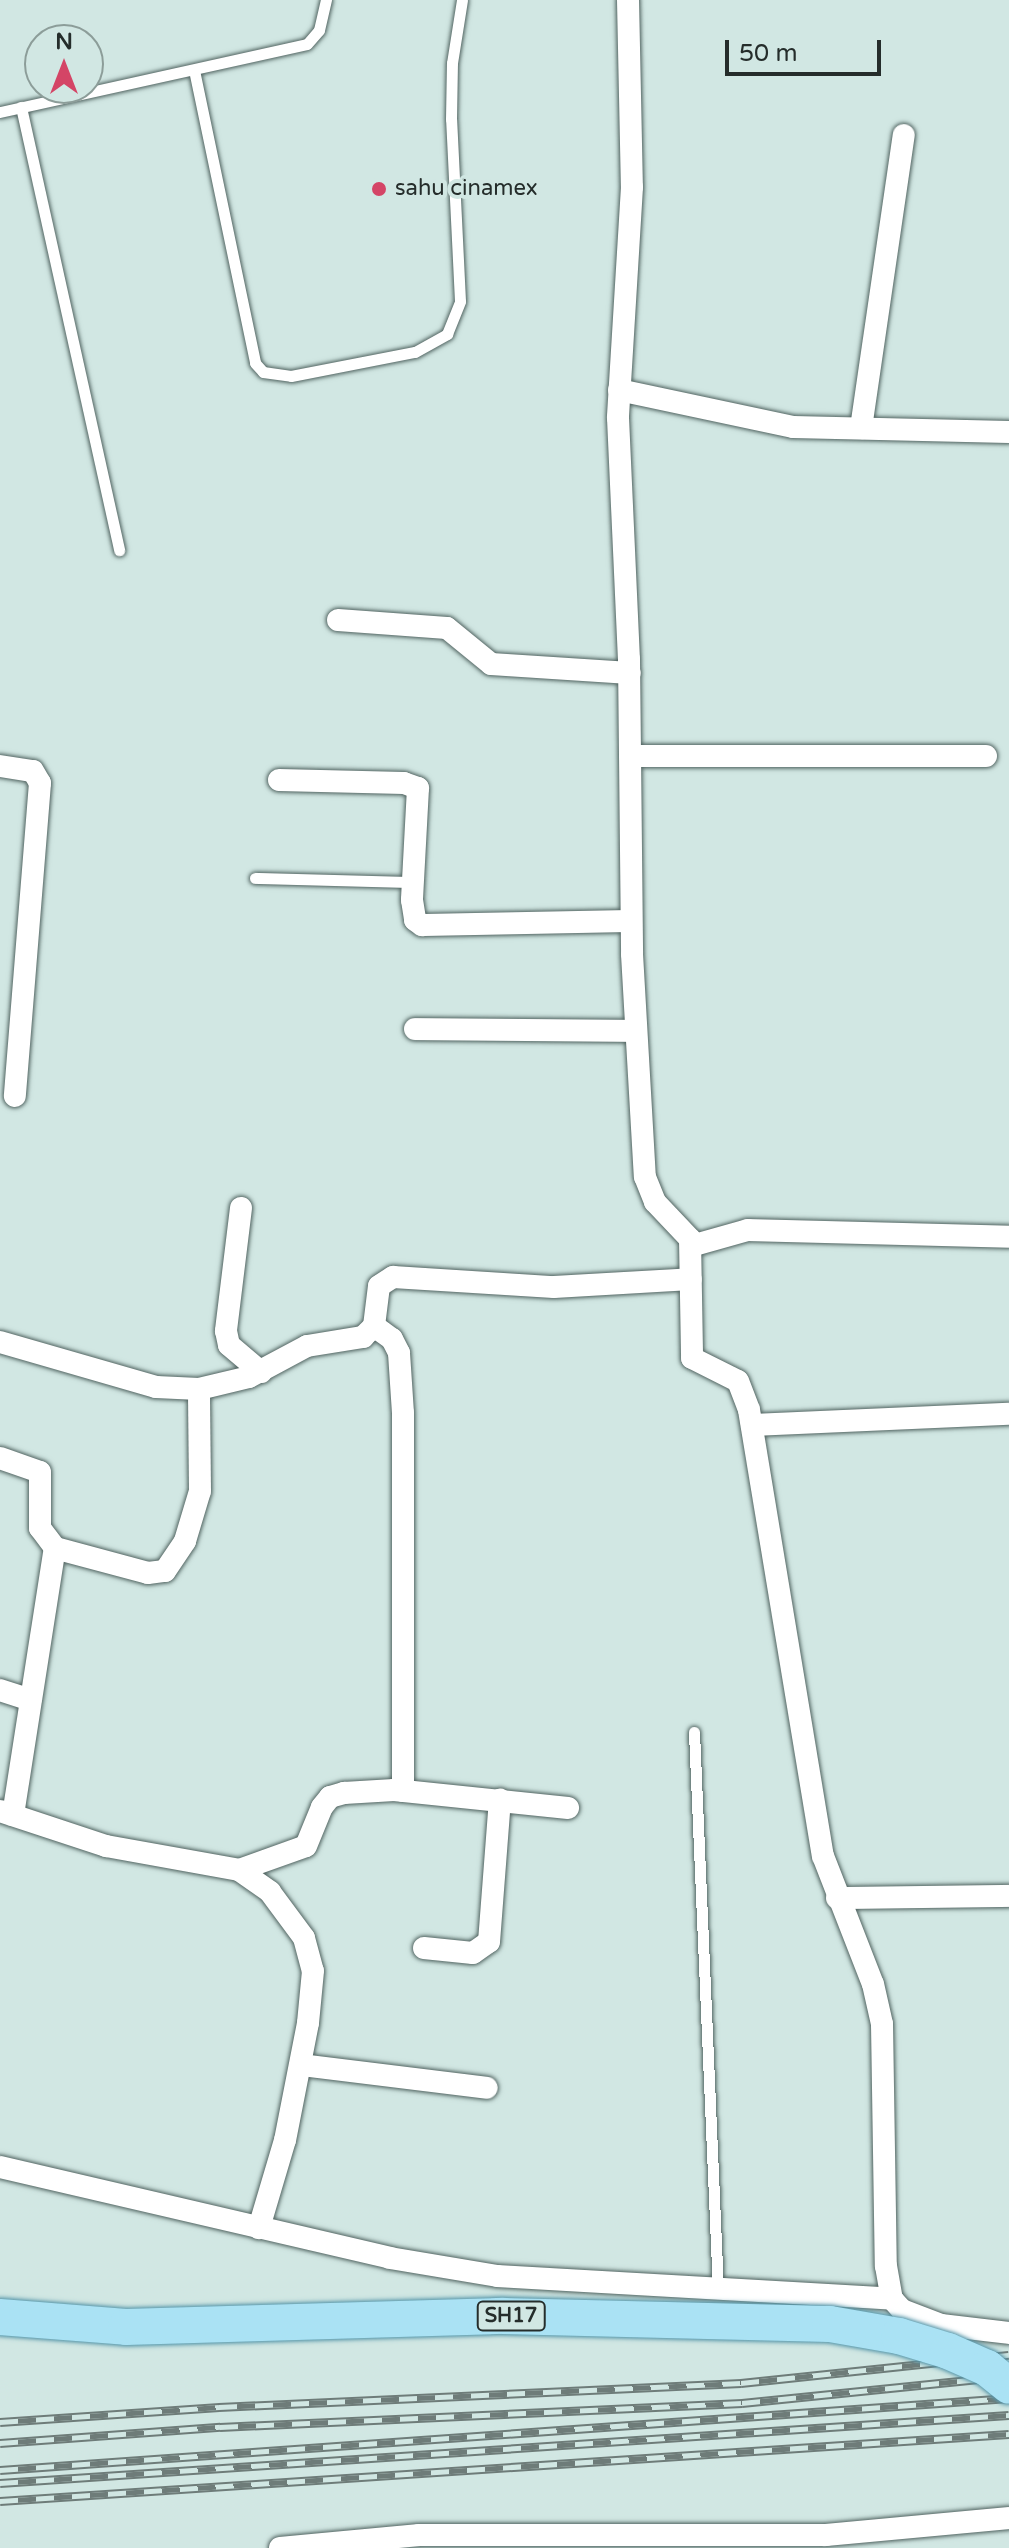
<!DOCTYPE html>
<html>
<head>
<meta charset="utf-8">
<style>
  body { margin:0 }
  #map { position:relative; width:1009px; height:2548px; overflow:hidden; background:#d1e7e3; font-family:"Varela Round",sans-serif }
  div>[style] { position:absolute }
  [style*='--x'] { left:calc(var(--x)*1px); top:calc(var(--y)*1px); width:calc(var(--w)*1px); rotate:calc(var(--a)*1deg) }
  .roads { filter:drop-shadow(0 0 2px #516461) drop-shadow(0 0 2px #516461) }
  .service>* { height:11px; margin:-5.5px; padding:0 5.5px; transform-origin:5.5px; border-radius:5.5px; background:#fff }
  .minor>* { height:22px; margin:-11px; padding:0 11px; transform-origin:11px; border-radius:11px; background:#fff }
  .rail>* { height:9px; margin-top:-4.5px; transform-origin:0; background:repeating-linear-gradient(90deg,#d1e7e3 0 18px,#6e7c79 0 36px); box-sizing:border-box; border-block:2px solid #6e7c79 }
  .bridges { filter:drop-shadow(0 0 2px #5696a9) drop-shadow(0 0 2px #5696a9) }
  .primary-bridge>* { height:36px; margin:-18px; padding:0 18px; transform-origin:18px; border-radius:18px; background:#aae2f4 }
  .dots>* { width:22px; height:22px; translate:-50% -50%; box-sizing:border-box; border:4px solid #d1e7e3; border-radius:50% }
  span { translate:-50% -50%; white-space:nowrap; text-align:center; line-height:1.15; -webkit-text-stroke:8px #d1e7e3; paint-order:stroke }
  .shield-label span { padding:2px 6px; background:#d1e7e3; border:2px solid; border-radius:6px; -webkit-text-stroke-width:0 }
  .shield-label { font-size:20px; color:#252d2b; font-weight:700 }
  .poi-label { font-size:22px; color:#252d2b }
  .left { translate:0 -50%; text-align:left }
  .north { position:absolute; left:24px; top:24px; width:80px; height:80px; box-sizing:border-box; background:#d1e7e3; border:2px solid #8c9d99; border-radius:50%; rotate:0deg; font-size:22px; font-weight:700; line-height:32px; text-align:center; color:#252d2b }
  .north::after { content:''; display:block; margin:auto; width:28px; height:36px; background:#d44566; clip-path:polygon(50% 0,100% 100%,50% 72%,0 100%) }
  .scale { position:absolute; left:725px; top:40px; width:156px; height:36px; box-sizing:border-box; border:4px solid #252d2b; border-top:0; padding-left:10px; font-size:24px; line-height:28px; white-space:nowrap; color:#252d2b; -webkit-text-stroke:6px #d1e7e3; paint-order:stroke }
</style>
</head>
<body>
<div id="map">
  <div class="roads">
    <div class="service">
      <div style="--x:194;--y:70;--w:299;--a:78.2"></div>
      <div style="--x:255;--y:363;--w:12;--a:48"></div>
      <div style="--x:263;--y:372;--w:28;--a:8"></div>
      <div style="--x:291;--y:376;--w:126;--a:-11"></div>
      <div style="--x:415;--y:352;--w:37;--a:-29"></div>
      <div style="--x:447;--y:334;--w:35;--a:-68"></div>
      <div style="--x:460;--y:301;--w:182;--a:-92.8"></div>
      <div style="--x:451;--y:119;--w:56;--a:-89"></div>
      <div style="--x:452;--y:63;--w:64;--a:-81"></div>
      <div style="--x:21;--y:107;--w:454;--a:77.5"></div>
      <div style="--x:0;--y:112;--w:314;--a:-12.5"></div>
      <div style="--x:307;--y:44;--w:18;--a:-49"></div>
      <div style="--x:319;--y:30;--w:31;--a:-77"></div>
      <div style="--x:255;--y:878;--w:158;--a:1.5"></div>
      <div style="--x:694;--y:1732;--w:559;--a:87.54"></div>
    </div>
    <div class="minor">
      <div style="--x:628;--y:0;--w:187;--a:88.8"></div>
      <div style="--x:632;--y:187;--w:231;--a:93.5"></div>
      <div style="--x:618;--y:418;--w:241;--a:87.4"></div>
      <div style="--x:629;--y:659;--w:295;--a:89.4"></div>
      <div style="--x:632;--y:954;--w:223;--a:86.7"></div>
      <div style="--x:645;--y:1177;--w:27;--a:68"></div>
      <div style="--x:655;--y:1202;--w:51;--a:46.6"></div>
      <div style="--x:690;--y:1239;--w:119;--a:89"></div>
      <div style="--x:692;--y:1358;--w:51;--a:26.6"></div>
      <div style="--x:738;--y:1381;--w:31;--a:69"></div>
      <div style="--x:749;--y:1410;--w:452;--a:80.6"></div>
      <div style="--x:823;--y:1856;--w:137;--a:68.7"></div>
      <div style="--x:873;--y:1984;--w:41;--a:77.3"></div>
      <div style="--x:882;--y:2024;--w:242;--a:89.1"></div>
      <div style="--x:886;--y:2266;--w:34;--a:80"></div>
      <div style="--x:892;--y:2299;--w:15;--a:48"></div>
      <div style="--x:902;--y:2310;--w:42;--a:21"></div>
      <div style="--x:941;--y:2325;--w:68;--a:6.7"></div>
      <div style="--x:619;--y:390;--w:178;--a:12"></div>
      <div style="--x:793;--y:427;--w:216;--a:1.3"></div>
      <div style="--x:861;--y:428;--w:296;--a:-81.7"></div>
      <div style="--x:338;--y:620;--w:109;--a:4.2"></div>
      <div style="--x:447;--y:628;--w:57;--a:39.3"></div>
      <div style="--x:491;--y:664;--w:139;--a:3.7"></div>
      <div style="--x:630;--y:756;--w:356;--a:0"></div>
      <div style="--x:0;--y:766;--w:33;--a:9"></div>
      <div style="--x:33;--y:771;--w:14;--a:60"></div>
      <div style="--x:40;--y:783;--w:314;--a:94.6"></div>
      <div style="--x:279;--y:780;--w:125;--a:1.4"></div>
      <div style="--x:404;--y:783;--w:15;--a:20"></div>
      <div style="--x:418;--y:788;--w:112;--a:93.1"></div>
      <div style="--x:412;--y:900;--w:20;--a:81"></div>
      <div style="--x:415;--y:920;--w:9;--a:36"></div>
      <div style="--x:422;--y:925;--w:209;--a:-1.1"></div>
      <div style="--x:415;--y:1029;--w:220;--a:0.5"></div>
      <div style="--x:241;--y:1208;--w:124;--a:97"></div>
      <div style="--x:226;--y:1331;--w:14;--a:78"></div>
      <div style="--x:229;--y:1345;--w:42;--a:40.2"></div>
      <div style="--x:691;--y:1246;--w:59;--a:-15.7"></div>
      <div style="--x:748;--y:1230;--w:261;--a:1.5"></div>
      <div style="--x:374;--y:1326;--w:22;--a:36"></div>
      <div style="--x:392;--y:1339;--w:16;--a:63"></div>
      <div style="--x:399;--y:1353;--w:60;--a:86.2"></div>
      <div style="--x:403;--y:1413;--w:378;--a:90"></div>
      <div style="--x:0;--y:1342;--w:162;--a:16.1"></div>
      <div style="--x:156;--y:1387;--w:43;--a:2.7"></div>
      <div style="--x:199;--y:1389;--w:51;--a:-13.5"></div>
      <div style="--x:249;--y:1377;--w:66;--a:-28.1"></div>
      <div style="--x:307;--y:1346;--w:57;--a:-9.1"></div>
      <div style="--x:363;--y:1337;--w:16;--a:-45"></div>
      <div style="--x:374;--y:1326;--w:40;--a:-82.9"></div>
      <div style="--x:379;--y:1286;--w:17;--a:-33"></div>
      <div style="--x:393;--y:1277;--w:161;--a:3.6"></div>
      <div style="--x:554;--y:1287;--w:137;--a:-3.3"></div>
      <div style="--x:752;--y:1425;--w:257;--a:-2.5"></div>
      <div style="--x:0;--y:1458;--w:42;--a:19.3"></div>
      <div style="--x:40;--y:1472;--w:56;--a:90"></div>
      <div style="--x:40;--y:1528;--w:25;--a:53"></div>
      <div style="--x:55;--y:1548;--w:96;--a:15"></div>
      <div style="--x:148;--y:1573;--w:17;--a:-7"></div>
      <div style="--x:165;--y:1571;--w:36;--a:-56"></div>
      <div style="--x:185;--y:1541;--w:52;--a:-73.3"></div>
      <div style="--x:200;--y:1491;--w:102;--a:-90.6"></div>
      <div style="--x:0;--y:1690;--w:32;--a:18"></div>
      <div style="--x:0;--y:1811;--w:112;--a:18.3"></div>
      <div style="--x:106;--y:1846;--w:135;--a:10.2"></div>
      <div style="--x:239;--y:1870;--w:38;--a:35"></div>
      <div style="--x:270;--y:1892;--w:57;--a:53.5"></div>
      <div style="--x:304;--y:1938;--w:34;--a:75"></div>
      <div style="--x:313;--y:1971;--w:52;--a:95.5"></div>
      <div style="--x:308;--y:2023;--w:119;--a:101.1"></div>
      <div style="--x:285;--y:2140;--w:92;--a:106.5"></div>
      <div style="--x:13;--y:1815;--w:270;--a:-81.1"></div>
      <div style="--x:239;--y:1870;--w:71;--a:-19.7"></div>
      <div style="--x:306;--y:1846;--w:42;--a:-67.7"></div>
      <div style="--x:322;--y:1807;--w:13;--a:-51"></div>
      <div style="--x:330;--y:1797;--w:15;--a:-16"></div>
      <div style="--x:344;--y:1793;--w:50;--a:-3.4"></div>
      <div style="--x:394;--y:1790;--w:175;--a:5.9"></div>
      <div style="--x:837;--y:1898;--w:172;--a:-0.7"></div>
      <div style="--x:424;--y:1948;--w:49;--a:5.8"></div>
      <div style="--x:473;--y:1953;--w:19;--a:-35"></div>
      <div style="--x:489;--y:1942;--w:143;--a:-85.6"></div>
      <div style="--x:301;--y:2065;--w:187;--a:7"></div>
      <div style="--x:0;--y:2167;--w:400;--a:13.1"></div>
      <div style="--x:390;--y:2258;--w:109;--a:9.5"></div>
      <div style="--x:497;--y:2276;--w:396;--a:3.3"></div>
      <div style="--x:280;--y:2548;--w:140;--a:-5.3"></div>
      <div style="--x:419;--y:2535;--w:407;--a:0"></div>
      <div style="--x:826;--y:2535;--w:184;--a:-5.3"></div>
    </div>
  </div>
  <div class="rail">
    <div style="--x:0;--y:2422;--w:220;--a:-3.9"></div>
    <div style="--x:219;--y:2407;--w:523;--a:-2.63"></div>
    <div style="--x:741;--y:2383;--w:269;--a:-6"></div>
    <div style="--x:0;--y:2443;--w:221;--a:-4.2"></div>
    <div style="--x:220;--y:2427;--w:523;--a:-2.63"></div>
    <div style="--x:742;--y:2403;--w:268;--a:-5.8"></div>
    <div style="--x:0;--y:2470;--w:1012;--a:-4.08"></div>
    <div style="--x:0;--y:2483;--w:1011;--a:-3.86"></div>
    <div style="--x:0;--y:2501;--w:1011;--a:-3.8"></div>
  </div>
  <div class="bridges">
    <div class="primary-bridge">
      <div style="--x:0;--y:2317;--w:126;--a:4.5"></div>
      <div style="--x:126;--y:2327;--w:377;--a:-1.7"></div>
      <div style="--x:503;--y:2316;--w:327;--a:1.4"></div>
      <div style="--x:830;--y:2324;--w:70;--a:9.9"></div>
      <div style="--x:899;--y:2336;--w:51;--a:17"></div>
      <div style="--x:948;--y:2351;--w:43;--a:23.6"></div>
      <div style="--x:987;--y:2368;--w:28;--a:39"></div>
    </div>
  </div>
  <div class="dots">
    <div style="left:379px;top:189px;background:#d44566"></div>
  </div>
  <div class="shield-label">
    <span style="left:511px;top:2316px">SH17</span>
  </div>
  <div class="poi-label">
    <span class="left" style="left:395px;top:189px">sahu cinamex</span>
  </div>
  <div class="north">N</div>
  <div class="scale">50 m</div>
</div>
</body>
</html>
